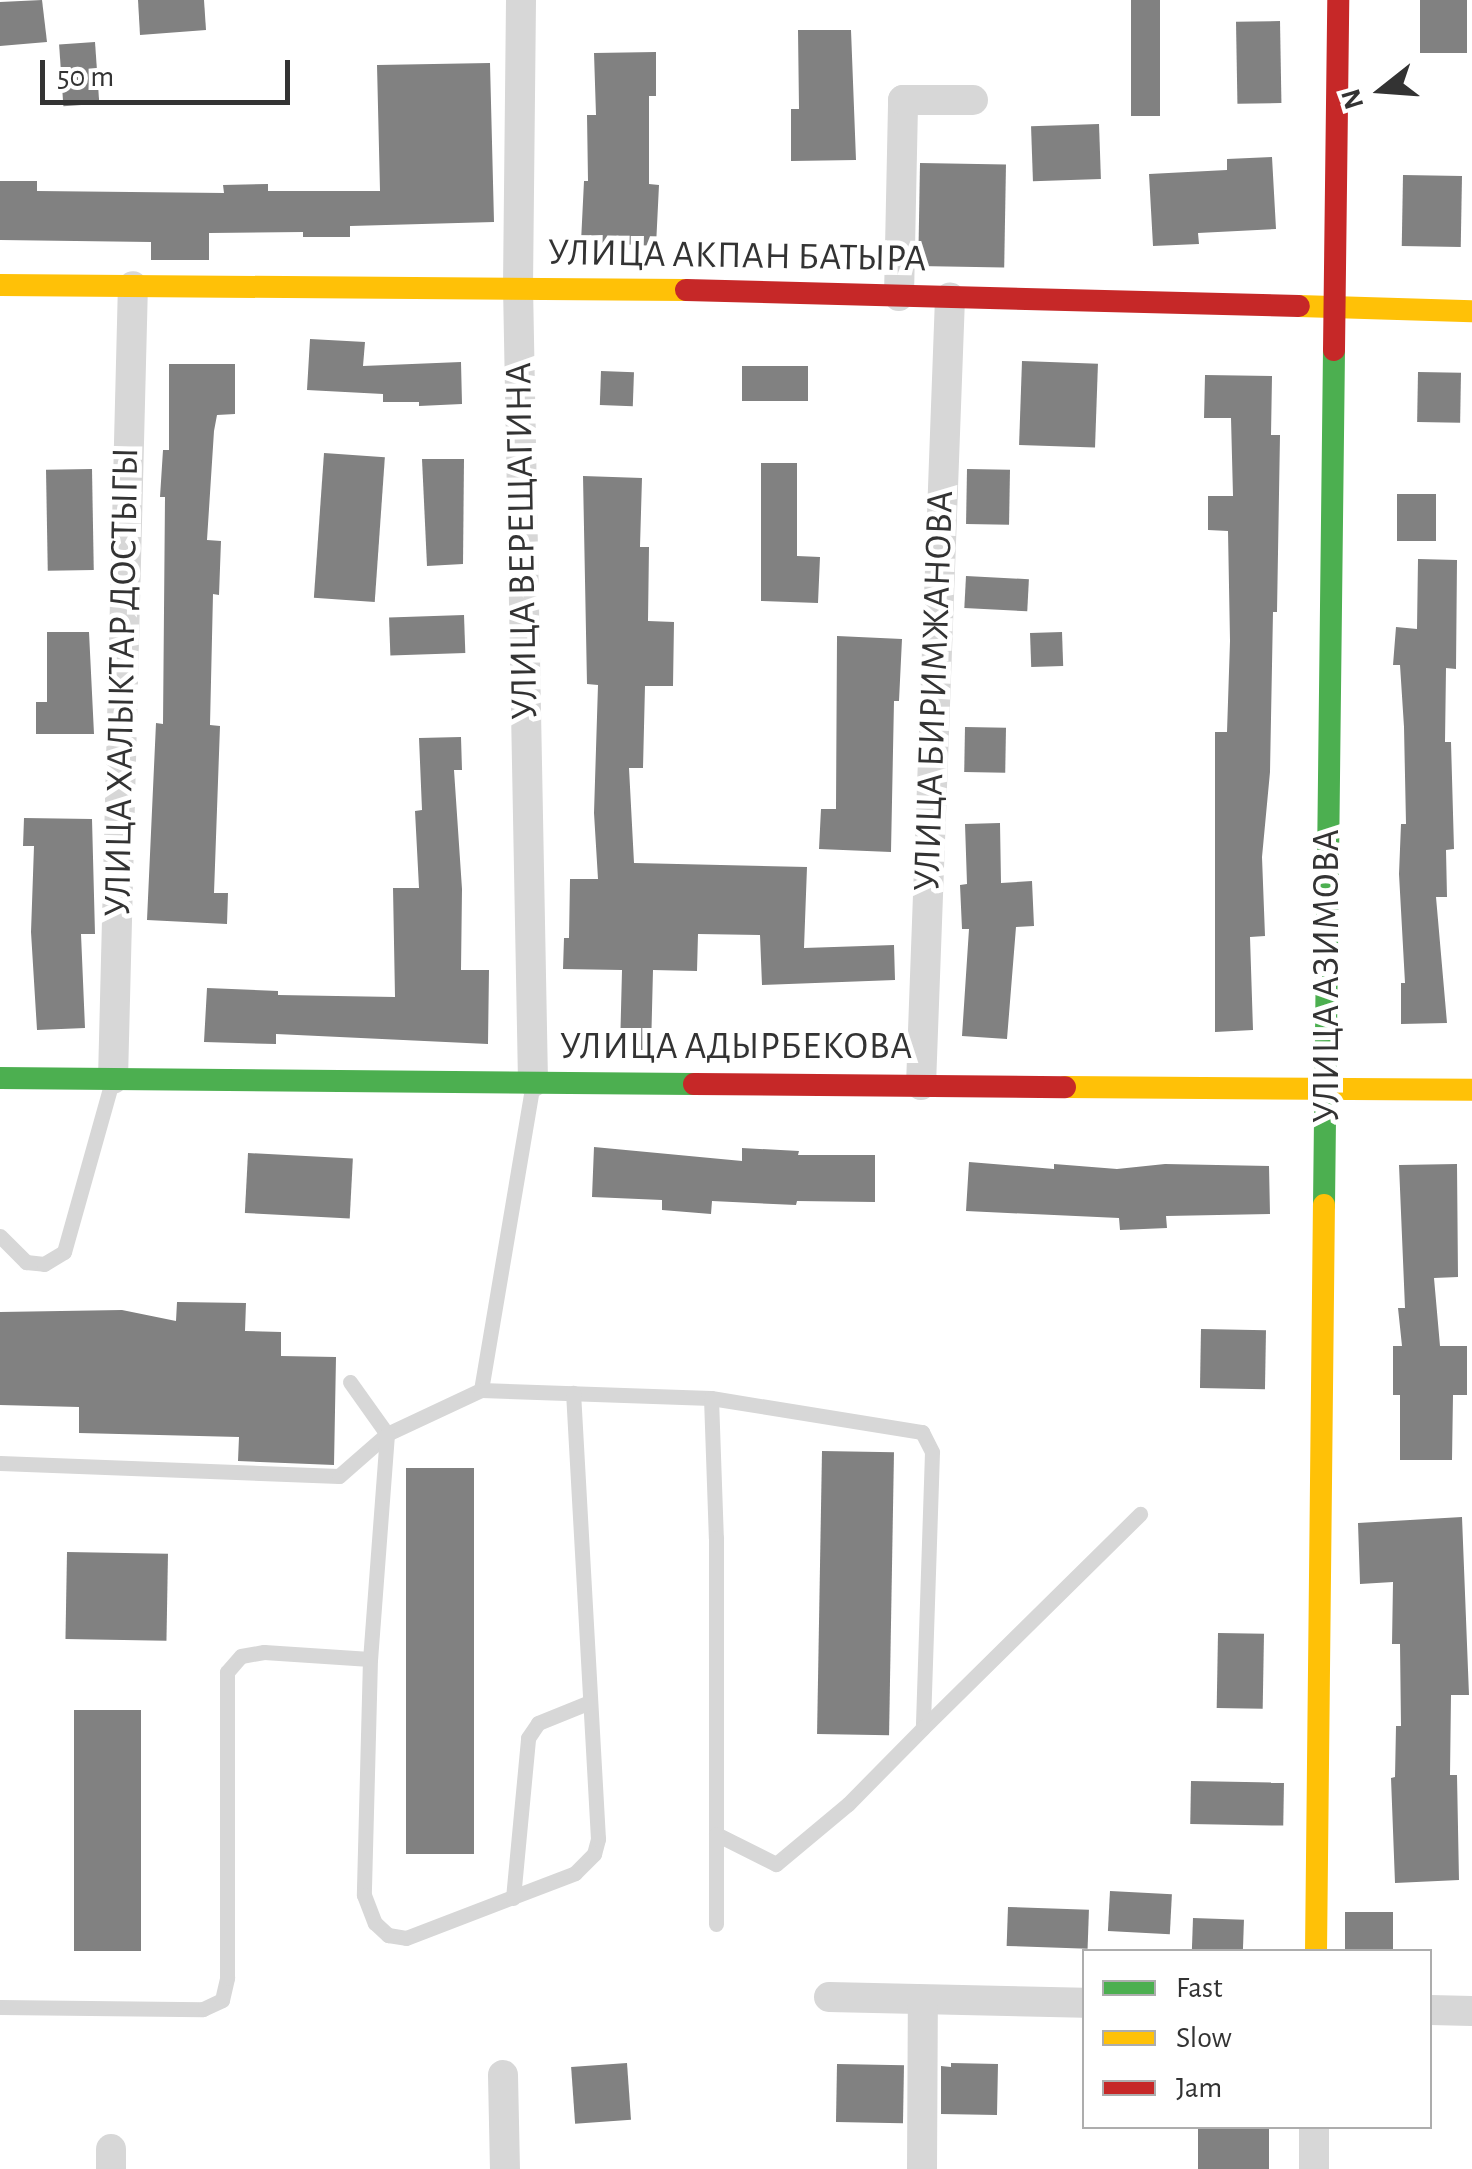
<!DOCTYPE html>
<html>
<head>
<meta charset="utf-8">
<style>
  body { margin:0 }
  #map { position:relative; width:1472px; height:2169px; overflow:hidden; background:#fff; font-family:"Alegreya Sans",sans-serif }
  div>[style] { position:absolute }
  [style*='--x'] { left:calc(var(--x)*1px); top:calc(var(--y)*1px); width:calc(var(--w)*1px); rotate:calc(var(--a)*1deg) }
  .building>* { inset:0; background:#818181; transform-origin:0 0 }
  .lane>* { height:15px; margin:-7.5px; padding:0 7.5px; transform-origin:7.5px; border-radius:7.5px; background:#d7d7d7 }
  .street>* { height:30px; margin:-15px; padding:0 15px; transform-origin:15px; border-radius:15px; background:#d7d7d7 }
  .fast>* { height:22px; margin:-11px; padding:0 11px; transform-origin:11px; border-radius:11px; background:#4caf50 }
  .slow>* { height:22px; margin:-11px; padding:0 11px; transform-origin:11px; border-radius:11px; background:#ffc107 }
  .jam>* { height:22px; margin:-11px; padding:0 11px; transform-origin:11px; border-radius:11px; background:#c62828 }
  span { translate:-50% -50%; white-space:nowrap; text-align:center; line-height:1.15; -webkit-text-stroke:10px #fff; paint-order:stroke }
  .street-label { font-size:38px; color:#333 }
  .legend { position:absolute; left:1082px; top:1949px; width:350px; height:180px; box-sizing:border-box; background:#fff; border:2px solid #adadad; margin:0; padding:12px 18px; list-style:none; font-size:30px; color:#333 }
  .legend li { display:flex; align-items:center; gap:20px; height:50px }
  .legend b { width:50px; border:2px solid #adadad }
  .north { position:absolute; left:1332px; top:40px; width:100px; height:100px; -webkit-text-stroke:8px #fff; paint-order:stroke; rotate:253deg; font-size:28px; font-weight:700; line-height:40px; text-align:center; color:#333 }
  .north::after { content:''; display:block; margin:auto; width:35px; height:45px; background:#333; clip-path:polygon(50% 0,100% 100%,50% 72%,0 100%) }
  .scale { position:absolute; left:40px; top:60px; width:250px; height:45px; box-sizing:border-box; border:5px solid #333; border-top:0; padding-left:12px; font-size:30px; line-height:35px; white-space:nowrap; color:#333; -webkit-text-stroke:8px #fff; paint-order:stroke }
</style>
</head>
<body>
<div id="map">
  <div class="building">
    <div style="clip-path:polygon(42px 0,47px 42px,0 46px,0 2px)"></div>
    <div style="clip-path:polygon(138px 0,204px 0,206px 30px,140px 35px)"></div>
    <div style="left:1131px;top:0;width:29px;height:116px"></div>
    <div style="left:1420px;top:0;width:47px;height:53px"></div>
    <div style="left:1280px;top:21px;width:82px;height:44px;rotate:89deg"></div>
    <div style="clip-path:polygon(798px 30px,851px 30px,856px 160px,791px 161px,791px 109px,799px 109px)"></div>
    <div style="left:95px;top:42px;width:62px;height:36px;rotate:86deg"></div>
    <div style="clip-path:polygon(656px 52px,656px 96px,649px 96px,649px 184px,659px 185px,656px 246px,581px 242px,584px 181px,588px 181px,587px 115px,596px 115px,594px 53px)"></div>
    <div style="clip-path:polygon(490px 63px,494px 222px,350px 226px,350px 237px,303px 237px,303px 232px,209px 233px,209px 260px,151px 260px,151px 242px,0 240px,0 181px,37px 181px,37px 191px,224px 193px,223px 185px,268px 184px,268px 191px,380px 191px,377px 65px)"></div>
    <div style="left:1099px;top:124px;width:55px;height:68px;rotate:88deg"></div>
    <div style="clip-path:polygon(1272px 157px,1276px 229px,1198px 233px,1199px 244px,1153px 246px,1149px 174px,1227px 170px,1227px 159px)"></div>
    <div style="left:920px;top:163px;width:86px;height:103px;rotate:1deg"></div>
    <div style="left:1403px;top:175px;width:59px;height:71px;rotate:1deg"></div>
    <div style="clip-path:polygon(310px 339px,365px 342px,363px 366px,461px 362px,462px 404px,419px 406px,419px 402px,383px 402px,383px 394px,307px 390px)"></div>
    <div style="left:1022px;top:361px;width:76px;height:84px;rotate:2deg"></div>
    <div style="clip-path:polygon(169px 364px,235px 364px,235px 414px,217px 415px,214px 431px,207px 540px,221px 541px,219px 595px,213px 594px,210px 725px,220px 726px,214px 893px,228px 893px,227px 924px,147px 920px,156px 723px,163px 724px,165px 497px,160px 497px,163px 450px,169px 450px)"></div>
    <div style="left:742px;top:366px;width:66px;height:35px"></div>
    <div style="left:601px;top:371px;width:33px;height:34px;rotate:2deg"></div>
    <div style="left:1418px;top:372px;width:43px;height:50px;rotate:1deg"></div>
    <div style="clip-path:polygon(1205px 375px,1272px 376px,1271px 435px,1280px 435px,1277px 612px,1273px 612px,1270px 772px,1262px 857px,1265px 936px,1250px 937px,1253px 1030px,1215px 1032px,1215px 732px,1227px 732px,1230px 641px,1228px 531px,1208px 530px,1208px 496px,1233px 496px,1231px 418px,1204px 418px)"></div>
    <div style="left:324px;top:453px;width:61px;height:145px;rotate:4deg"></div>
    <div style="clip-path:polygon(422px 459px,464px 459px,463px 564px,427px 566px)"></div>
    <div style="clip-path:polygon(761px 463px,797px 463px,797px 556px,820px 557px,818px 603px,761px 601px)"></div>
    <div style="left:92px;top:469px;width:101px;height:46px;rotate:89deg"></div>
    <div style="left:967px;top:469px;width:43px;height:55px;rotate:1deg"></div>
    <div style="clip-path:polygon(583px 476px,642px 478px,640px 547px,649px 547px,648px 621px,674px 622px,673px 686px,645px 686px,643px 768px,629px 768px,634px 863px,807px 867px,804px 948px,894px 945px,895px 980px,762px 985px,760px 935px,698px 934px,697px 971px,653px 970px,651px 1050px,620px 1050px,622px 970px,563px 969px,564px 938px,569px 938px,570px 879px,598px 879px,594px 813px,598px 685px,587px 684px)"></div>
    <div style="left:1397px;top:494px;width:39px;height:47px"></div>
    <div style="clip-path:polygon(1418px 559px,1457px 560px,1456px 669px,1446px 668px,1445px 742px,1451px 742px,1454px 849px,1446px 850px,1447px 897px,1436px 897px,1447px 1023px,1401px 1024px,1401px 983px,1405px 983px,1399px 874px,1401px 824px,1406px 824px,1404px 727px,1400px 665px,1393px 665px,1396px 627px,1417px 629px)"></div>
    <div style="left:966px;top:576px;width:63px;height:32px;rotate:3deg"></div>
    <div style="left:464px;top:615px;width:38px;height:75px;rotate:88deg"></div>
    <div style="clip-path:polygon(47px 632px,89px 632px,94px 734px,36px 734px,36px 702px,47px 702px)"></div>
    <div style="left:1062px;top:632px;width:34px;height:32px;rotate:88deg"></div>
    <div style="clip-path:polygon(837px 636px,902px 639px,899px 701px,894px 701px,891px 852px,819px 849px,821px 809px,836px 809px)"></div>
    <div style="left:965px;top:727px;width:41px;height:45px;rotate:1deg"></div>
    <div style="clip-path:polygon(461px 737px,462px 770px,454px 770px,462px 889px,461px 970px,489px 970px,488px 1044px,276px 1034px,276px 1044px,204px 1042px,207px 988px,278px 991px,278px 995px,395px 997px,393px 888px,419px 888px,415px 811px,422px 810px,419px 738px)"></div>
    <div style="clip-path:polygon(24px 818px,92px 819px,95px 934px,81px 934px,85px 1028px,37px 1030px,31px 932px,34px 846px,23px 846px)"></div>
    <div style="clip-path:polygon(1000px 823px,1001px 883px,1032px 881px,1034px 926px,1016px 927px,1007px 1039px,962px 1036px,969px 929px,962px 929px,960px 885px,967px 884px,965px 824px)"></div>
    <div style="clip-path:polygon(594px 1147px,742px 1161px,742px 1148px,799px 1151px,798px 1155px,875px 1155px,875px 1202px,797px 1201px,796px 1205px,712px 1201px,711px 1214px,662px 1210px,662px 1200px,592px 1197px)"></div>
    <div style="left:248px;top:1153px;width:105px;height:60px;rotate:3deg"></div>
    <div style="clip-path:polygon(969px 1162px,1054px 1169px,1054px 1164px,1117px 1169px,1165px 1164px,1269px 1166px,1270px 1214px,1166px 1216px,1167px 1228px,1120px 1230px,1119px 1218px,966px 1211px)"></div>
    <div style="clip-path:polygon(1457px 1164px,1458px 1277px,1434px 1278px,1440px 1346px,1467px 1346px,1467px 1395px,1453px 1395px,1452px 1460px,1400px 1460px,1400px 1395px,1393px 1395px,1393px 1346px,1402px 1346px,1398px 1308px,1405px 1308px,1399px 1165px)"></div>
    <div style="clip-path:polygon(177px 1302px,246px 1303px,245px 1331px,281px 1332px,281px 1356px,336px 1357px,334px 1465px,238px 1461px,239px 1437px,79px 1433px,79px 1407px,0 1405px,0 1312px,122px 1310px,176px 1321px)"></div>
    <div style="left:1201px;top:1329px;width:65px;height:59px;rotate:1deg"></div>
    <div style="left:822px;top:1451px;width:72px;height:283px;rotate:1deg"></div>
    <div style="left:406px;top:1468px;width:68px;height:386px"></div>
    <div style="clip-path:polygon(1462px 1517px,1469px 1695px,1451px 1695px,1450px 1775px,1457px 1775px,1459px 1880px,1395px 1883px,1391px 1778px,1395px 1777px,1396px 1726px,1401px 1726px,1400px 1644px,1392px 1644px,1393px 1582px,1360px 1584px,1358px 1523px)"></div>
    <div style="left:67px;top:1552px;width:101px;height:87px;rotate:1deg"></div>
    <div style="left:1218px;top:1633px;width:46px;height:75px;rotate:1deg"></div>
    <div style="left:74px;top:1710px;width:67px;height:241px"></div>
    <div style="left:1191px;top:1781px;width:93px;height:43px;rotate:1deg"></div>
    <div style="left:1110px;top:1891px;width:62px;height:40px;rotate:3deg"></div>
    <div style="left:1008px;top:1907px;width:81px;height:39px;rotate:2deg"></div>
    <div style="left:1345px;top:1912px;width:48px;height:40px"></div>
    <div style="left:1193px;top:1918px;width:51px;height:34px;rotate:2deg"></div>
    <div style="left:627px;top:2063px;width:57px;height:56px;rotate:86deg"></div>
    <div style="clip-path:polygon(951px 2063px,998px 2064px,997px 2115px,941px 2114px,941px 2066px,951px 2067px)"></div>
    <div style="left:837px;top:2064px;width:67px;height:58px;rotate:1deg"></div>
    <div style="left:1198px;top:2126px;width:71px;height:43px"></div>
  </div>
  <div class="lane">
    <div style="--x:0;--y:1236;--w:37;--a:45"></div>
    <div style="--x:26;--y:1262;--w:18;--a:6"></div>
    <div style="--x:44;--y:1264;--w:23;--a:-31"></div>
    <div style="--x:64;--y:1252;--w:178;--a:-74.3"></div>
    <div style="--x:350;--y:1382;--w:64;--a:54.6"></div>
    <div style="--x:387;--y:1434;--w:104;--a:-25.1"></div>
    <div style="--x:481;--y:1390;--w:307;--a:-80.4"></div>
    <div style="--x:481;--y:1390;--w:230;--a:2"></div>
    <div style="--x:711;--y:1398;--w:140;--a:88"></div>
    <div style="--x:716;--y:1538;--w:296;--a:90"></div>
    <div style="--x:711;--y:1398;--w:214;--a:9.2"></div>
    <div style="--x:922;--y:1432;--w:22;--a:63"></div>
    <div style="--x:932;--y:1452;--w:276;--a:91.9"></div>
    <div style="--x:923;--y:1728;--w:107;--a:134.6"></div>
    <div style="--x:848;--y:1804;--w:94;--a:140.2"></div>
    <div style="--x:776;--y:1864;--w:67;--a:-153.4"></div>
    <div style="--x:716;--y:1834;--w:90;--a:90"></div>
    <div style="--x:0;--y:1463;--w:339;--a:2.2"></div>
    <div style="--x:339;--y:1476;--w:64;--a:-41.2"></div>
    <div style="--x:387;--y:1434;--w:226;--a:94.3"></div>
    <div style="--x:370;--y:1659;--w:236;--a:91.5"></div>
    <div style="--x:364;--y:1895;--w:30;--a:69"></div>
    <div style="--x:375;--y:1923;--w:18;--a:43"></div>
    <div style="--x:388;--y:1935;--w:18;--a:9"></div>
    <div style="--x:406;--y:1938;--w:181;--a:-21"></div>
    <div style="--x:575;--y:1873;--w:27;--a:-45"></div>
    <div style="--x:594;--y:1854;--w:16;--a:-75"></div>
    <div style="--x:598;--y:1839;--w:447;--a:-93.2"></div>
    <div style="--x:923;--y:1728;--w:305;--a:-44.6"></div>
    <div style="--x:513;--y:1898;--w:161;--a:-84.6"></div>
    <div style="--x:528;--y:1738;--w:18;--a:-56"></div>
    <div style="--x:538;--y:1723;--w:56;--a:-22"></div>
    <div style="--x:0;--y:2007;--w:203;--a:0.6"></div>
    <div style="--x:203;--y:2009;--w:21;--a:-25"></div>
    <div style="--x:222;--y:2000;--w:23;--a:-77"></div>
    <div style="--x:227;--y:1978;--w:306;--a:-90"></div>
    <div style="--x:227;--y:1672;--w:21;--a:-49"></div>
    <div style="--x:241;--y:1656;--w:23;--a:-10"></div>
    <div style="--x:264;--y:1652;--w:106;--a:3.8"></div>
  </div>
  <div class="street">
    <div style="--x:521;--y:0;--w:286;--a:90.6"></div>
    <div style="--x:518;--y:286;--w:796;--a:88.92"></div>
    <div style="--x:899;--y:296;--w:196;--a:-88.8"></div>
    <div style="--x:903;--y:100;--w:70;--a:0"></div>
    <div style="--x:113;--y:1079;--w:793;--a:-88.56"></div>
    <div style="--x:921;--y:1085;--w:788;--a:-87.89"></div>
    <div style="--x:829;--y:1997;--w:255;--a:1.3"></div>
    <div style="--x:1430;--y:2010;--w:42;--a:1.4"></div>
    <div style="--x:503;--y:2075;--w:94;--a:88.8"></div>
    <div style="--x:111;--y:2169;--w:20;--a:-90"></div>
    <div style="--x:922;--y:2169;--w:169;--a:-89.7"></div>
    <div style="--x:1314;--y:2169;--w:43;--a:-90"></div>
  </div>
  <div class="fast">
    <div style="--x:0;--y:1078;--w:694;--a:0.5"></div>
    <div style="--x:1324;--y:1205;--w:855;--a:-89.33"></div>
  </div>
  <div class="slow">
    <div style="--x:0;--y:285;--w:686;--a:0.42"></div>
    <div style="--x:1299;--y:306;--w:173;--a:1.7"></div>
    <div style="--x:1065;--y:1087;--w:407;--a:0.4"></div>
    <div style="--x:1316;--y:1952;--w:747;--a:-89.39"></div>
  </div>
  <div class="jam">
    <div style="--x:686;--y:290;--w:613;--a:1.5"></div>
    <div style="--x:1334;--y:350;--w:350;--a:-89.3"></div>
    <div style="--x:694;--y:1084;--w:371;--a:0.5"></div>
  </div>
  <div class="street-label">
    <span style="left:737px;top:257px;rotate:1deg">УЛИЦА АКПАН БАТЫРА</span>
    <span style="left:523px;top:541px;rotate:-91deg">УЛИЦА ВЕРЕЩАГИНА</span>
    <span style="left:123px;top:682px;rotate:-89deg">УЛИЦА ХАЛЫКТАР ДОСТЫГЫ</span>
    <span style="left:935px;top:691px;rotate:-88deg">УЛИЦА БИРИМЖАНОВА</span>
    <span style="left:1328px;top:976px;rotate:-90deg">УЛИЦА АЗИМОВА</span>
    <span style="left:736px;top:1048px">УЛИЦА АДЫРБЕКОВА</span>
  </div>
  <ul class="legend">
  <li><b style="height:12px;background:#4caf50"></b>Fast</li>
  <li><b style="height:12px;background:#ffc107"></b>Slow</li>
  <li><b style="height:12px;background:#c62828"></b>Jam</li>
  </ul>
  <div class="north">N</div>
  <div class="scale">50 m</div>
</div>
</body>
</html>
